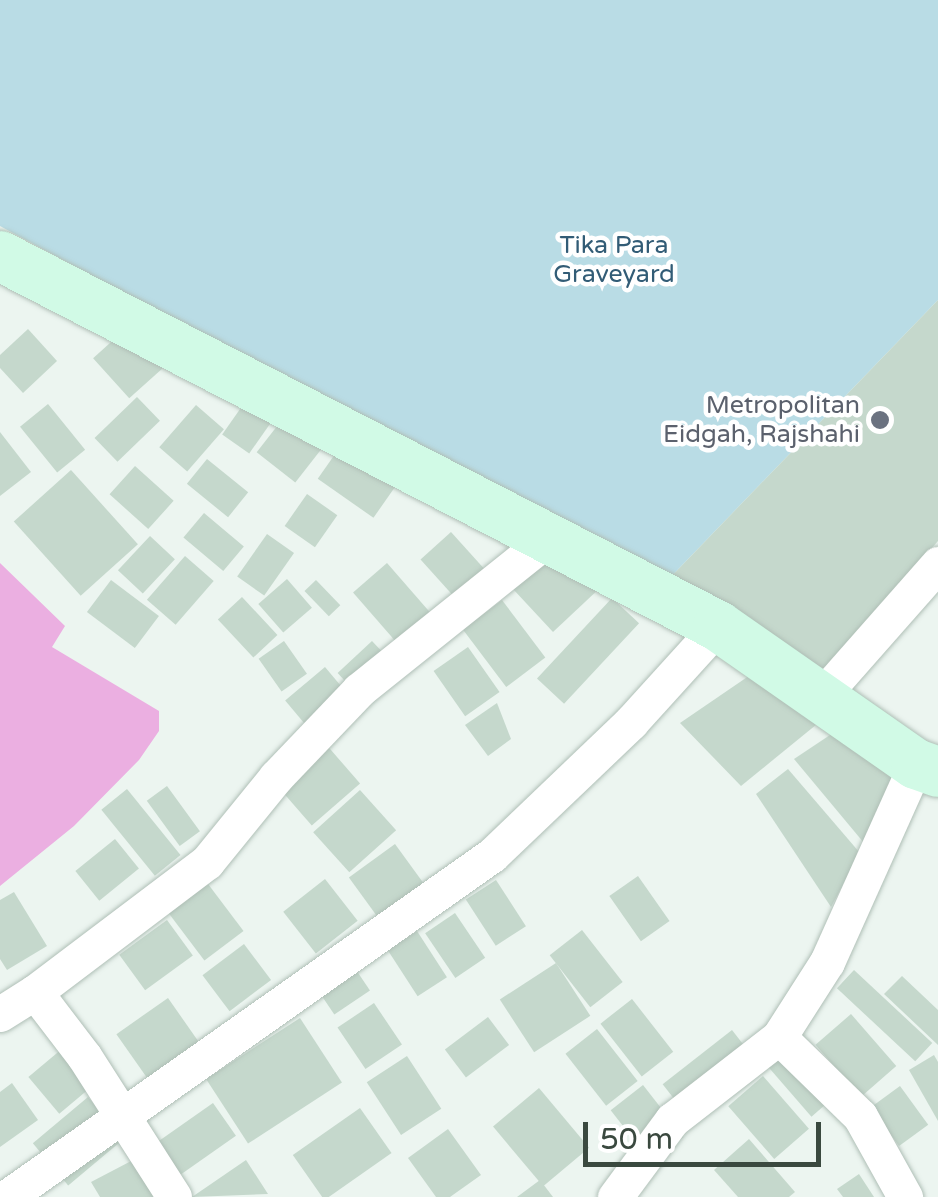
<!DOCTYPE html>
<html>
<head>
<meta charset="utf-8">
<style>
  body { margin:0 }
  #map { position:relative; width:938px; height:1197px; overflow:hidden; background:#ecf5f0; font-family:"Varela Round",sans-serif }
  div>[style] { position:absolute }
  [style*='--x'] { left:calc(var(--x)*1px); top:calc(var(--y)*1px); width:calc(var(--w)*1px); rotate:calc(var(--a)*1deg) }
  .green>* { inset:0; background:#b9dce5 }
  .water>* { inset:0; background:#ebafe1 }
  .building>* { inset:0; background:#c5d8cc; transform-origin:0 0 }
  .roads { filter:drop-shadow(0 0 2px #afbfb6) drop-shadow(0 0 2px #afbfb6) }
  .minor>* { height:35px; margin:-17.5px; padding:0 17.5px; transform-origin:17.5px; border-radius:17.5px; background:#fff }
  .secondary>* { height:50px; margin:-25px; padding:0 25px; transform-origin:25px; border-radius:25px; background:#d1fae6 }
  .dots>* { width:28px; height:28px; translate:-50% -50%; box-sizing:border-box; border:5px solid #fff; border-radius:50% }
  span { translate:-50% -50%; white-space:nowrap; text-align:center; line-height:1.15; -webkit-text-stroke:9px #fff; paint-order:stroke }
  .park-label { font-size:25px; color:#325c76 }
  .worship-label { font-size:25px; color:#5b616d }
  .right { translate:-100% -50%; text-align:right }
  .scale { position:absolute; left:583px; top:1122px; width:238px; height:45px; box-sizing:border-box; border:5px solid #3a493f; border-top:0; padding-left:12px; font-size:30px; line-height:35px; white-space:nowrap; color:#3a493f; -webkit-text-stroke:8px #fff; paint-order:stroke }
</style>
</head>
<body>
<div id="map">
  <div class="green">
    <div style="clip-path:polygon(0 0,938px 0,938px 300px,664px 584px,0 226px)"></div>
  </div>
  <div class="water">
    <div style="clip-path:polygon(0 563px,65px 626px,52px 647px,159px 711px,159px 731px,139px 760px,74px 826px,0 886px)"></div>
  </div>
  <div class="building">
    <div style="clip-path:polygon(938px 300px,938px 541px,815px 681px,664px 584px)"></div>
    <div style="left:131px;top:324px;width:54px;height:51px;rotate:48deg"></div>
    <div style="clip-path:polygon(28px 329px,57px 361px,23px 393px,0 368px,0 355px)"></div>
    <div style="left:252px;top:392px;width:33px;height:52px;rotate:35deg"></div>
    <div style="left:137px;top:397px;width:33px;height:59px;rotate:46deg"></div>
    <div style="left:48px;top:404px;width:59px;height:36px;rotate:51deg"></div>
    <div style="left:196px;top:405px;width:37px;height:56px;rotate:41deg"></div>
    <div style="left:285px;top:416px;width:49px;height:46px;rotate:38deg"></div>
    <div style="clip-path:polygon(0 432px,31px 472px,0 496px)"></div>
    <div style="left:347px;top:437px;width:68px;height:51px;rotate:35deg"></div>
    <div style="left:207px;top:459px;width:53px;height:32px;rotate:39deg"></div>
    <div style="left:135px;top:466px;width:52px;height:38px;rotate:42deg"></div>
    <div style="left:71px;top:470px;width:100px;height:77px;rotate:48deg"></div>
    <div style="left:307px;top:494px;width:37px;height:39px;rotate:35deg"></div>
    <div style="left:204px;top:513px;width:52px;height:32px;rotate:40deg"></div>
    <div style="left:451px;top:532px;width:59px;height:41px;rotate:48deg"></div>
    <div style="left:267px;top:534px;width:33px;height:52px;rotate:35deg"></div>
    <div style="left:150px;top:536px;width:34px;height:47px;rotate:43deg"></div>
    <div style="left:185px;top:556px;width:38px;height:58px;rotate:41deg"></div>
    <div style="clip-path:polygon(546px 558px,601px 587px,553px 632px,513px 589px)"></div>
    <div style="left:387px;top:563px;width:74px;height:45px;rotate:49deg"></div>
    <div style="left:287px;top:579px;width:38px;height:38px;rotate:49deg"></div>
    <div style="left:111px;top:580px;width:60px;height:40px;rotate:37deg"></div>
    <div style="left:316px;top:580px;width:35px;height:16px;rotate:46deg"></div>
    <div style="left:242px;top:597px;width:52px;height:33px;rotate:47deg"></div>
    <div style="left:612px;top:598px;width:37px;height:110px;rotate:43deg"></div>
    <div style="left:502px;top:600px;width:72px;height:49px;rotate:53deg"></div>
    <div style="left:284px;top:641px;width:40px;height:31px;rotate:55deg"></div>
    <div style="left:372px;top:641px;width:21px;height:47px;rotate:47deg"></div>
    <div style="left:468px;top:647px;width:55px;height:42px;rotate:55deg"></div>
    <div style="left:325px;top:667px;width:33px;height:52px;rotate:50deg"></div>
    <div style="clip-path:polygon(759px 669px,822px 720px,741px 786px,680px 723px)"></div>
    <div style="clip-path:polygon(497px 703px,511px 739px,488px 756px,465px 725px)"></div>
    <div style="clip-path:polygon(839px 729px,915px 783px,884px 867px,794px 759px)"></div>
    <div style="left:324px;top:742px;width:55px;height:64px;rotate:49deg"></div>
    <div style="clip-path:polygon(788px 769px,860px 853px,831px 907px,756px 794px)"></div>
    <div style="left:167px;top:786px;width:56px;height:25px;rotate:54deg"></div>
    <div style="left:127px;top:789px;width:85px;height:33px;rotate:51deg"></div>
    <div style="left:360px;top:790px;width:54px;height:63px;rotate:48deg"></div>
    <div style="left:115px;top:839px;width:38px;height:51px;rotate:51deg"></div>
    <div style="left:395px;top:844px;width:60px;height:57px;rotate:54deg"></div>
    <div style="left:202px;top:876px;width:69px;height:49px;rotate:53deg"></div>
    <div style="left:638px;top:876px;width:55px;height:35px;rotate:55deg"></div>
    <div style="left:325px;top:879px;width:53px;height:53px;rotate:52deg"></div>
    <div style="left:496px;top:880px;width:55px;height:36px;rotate:57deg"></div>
    <div style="clip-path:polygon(14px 892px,47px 946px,7px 970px,0 959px,0 900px)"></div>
    <div style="left:455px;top:913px;width:54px;height:36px;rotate:56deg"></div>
    <div style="left:167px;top:920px;width:44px;height:59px;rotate:54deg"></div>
    <div style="left:582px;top:930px;width:66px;height:41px;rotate:52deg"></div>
    <div style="left:417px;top:931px;width:55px;height:35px;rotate:57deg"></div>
    <div style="left:244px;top:944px;width:45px;height:52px;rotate:53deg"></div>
    <div style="left:342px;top:949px;width:50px;height:43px;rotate:56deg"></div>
    <div style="left:556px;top:963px;width:63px;height:67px;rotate:57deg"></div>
    <div style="left:854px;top:970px;width:107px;height:25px;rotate:43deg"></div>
    <div style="clip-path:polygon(902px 976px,938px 1010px,938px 1045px,884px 994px)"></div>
    <div style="left:168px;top:998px;width:61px;height:63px;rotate:55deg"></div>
    <div style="left:632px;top:999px;width:67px;height:40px;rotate:52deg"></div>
    <div style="left:374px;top:1003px;width:50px;height:44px;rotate:56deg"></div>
    <div style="left:851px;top:1014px;width:69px;height:47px;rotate:49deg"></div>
    <div style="left:488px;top:1017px;width:35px;height:54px;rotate:53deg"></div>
    <div style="left:300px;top:1018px;width:77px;height:112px;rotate:57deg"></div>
    <div style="left:597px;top:1029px;width:66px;height:40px;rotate:52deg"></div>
    <div style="left:732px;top:1030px;width:44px;height:88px;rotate:52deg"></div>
    <div style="left:801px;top:1033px;width:70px;height:47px;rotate:49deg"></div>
    <div style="left:69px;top:1043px;width:48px;height:53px;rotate:50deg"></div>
    <div style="clip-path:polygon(934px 1055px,938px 1062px,938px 1121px,909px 1070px)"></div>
    <div style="left:407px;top:1056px;width:63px;height:48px;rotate:57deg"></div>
    <div style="left:763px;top:1076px;width:70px;height:46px;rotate:49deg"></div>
    <div style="clip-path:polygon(12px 1083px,38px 1120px,0 1147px,0 1092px)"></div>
    <div style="left:643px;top:1085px;width:66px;height:41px;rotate:52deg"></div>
    <div style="left:900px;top:1086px;width:48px;height:36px;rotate:54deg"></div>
    <div style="left:539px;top:1088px;width:78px;height:60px;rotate:50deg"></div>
    <div style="left:88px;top:1097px;width:55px;height:72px;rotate:50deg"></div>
    <div style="left:213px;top:1103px;width:40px;height:70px;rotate:55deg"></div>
    <div style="left:360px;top:1108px;width:55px;height:82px;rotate:55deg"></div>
    <div style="clip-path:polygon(448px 1129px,481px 1175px,450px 1197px,436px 1197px,408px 1158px)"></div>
    <div style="clip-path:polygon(749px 1139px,795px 1192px,789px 1197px,738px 1197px,714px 1170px)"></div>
    <div style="clip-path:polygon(135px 1159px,155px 1197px,100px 1197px,91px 1182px)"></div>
    <div style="clip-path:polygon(246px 1160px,268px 1194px,192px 1197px)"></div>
    <div style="clip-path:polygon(859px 1174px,874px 1197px,843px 1197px,837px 1189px)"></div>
    <div style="clip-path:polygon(540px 1180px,553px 1197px,517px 1197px)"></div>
  </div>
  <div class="roads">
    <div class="minor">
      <div style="--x:819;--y:699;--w:180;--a:-48.6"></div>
      <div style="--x:35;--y:992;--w:216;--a:-37.1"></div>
      <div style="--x:207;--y:862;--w:109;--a:-50.9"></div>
      <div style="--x:276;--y:777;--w:120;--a:-46.3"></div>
      <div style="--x:359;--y:690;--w:238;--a:-38.7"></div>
      <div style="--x:0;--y:1014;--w:41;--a:-32.2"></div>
      <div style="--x:35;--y:992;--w:81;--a:52.6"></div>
      <div style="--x:84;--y:1056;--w:167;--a:57.4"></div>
      <div style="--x:779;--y:1037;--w:113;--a:44.3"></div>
      <div style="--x:860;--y:1116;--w:93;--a:60.9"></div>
      <div style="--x:7;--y:1197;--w:593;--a:-35.19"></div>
      <div style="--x:492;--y:855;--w:192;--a:-43.7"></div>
      <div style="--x:631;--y:722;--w:130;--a:-47.8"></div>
      <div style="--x:615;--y:1197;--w:96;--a:-53.5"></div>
      <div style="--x:672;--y:1120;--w:135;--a:-37.8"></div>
      <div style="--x:779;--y:1037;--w:89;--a:-57.4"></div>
      <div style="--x:827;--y:962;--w:217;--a:-65.8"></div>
    </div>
    <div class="secondary">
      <div style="--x:0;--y:256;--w:808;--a:27.26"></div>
      <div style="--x:718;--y:626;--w:241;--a:34.9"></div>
      <div style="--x:916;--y:764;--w:23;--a:20"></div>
    </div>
  </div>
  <div class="dots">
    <div style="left:880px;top:420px;background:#6b7280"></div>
  </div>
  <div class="park-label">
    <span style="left:614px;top:260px">Tika Para<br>Graveyard</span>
  </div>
  <div class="worship-label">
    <span class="right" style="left:860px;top:420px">Metropolitan<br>Eidgah, Rajshahi</span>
  </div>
  <div class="scale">50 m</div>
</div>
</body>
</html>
